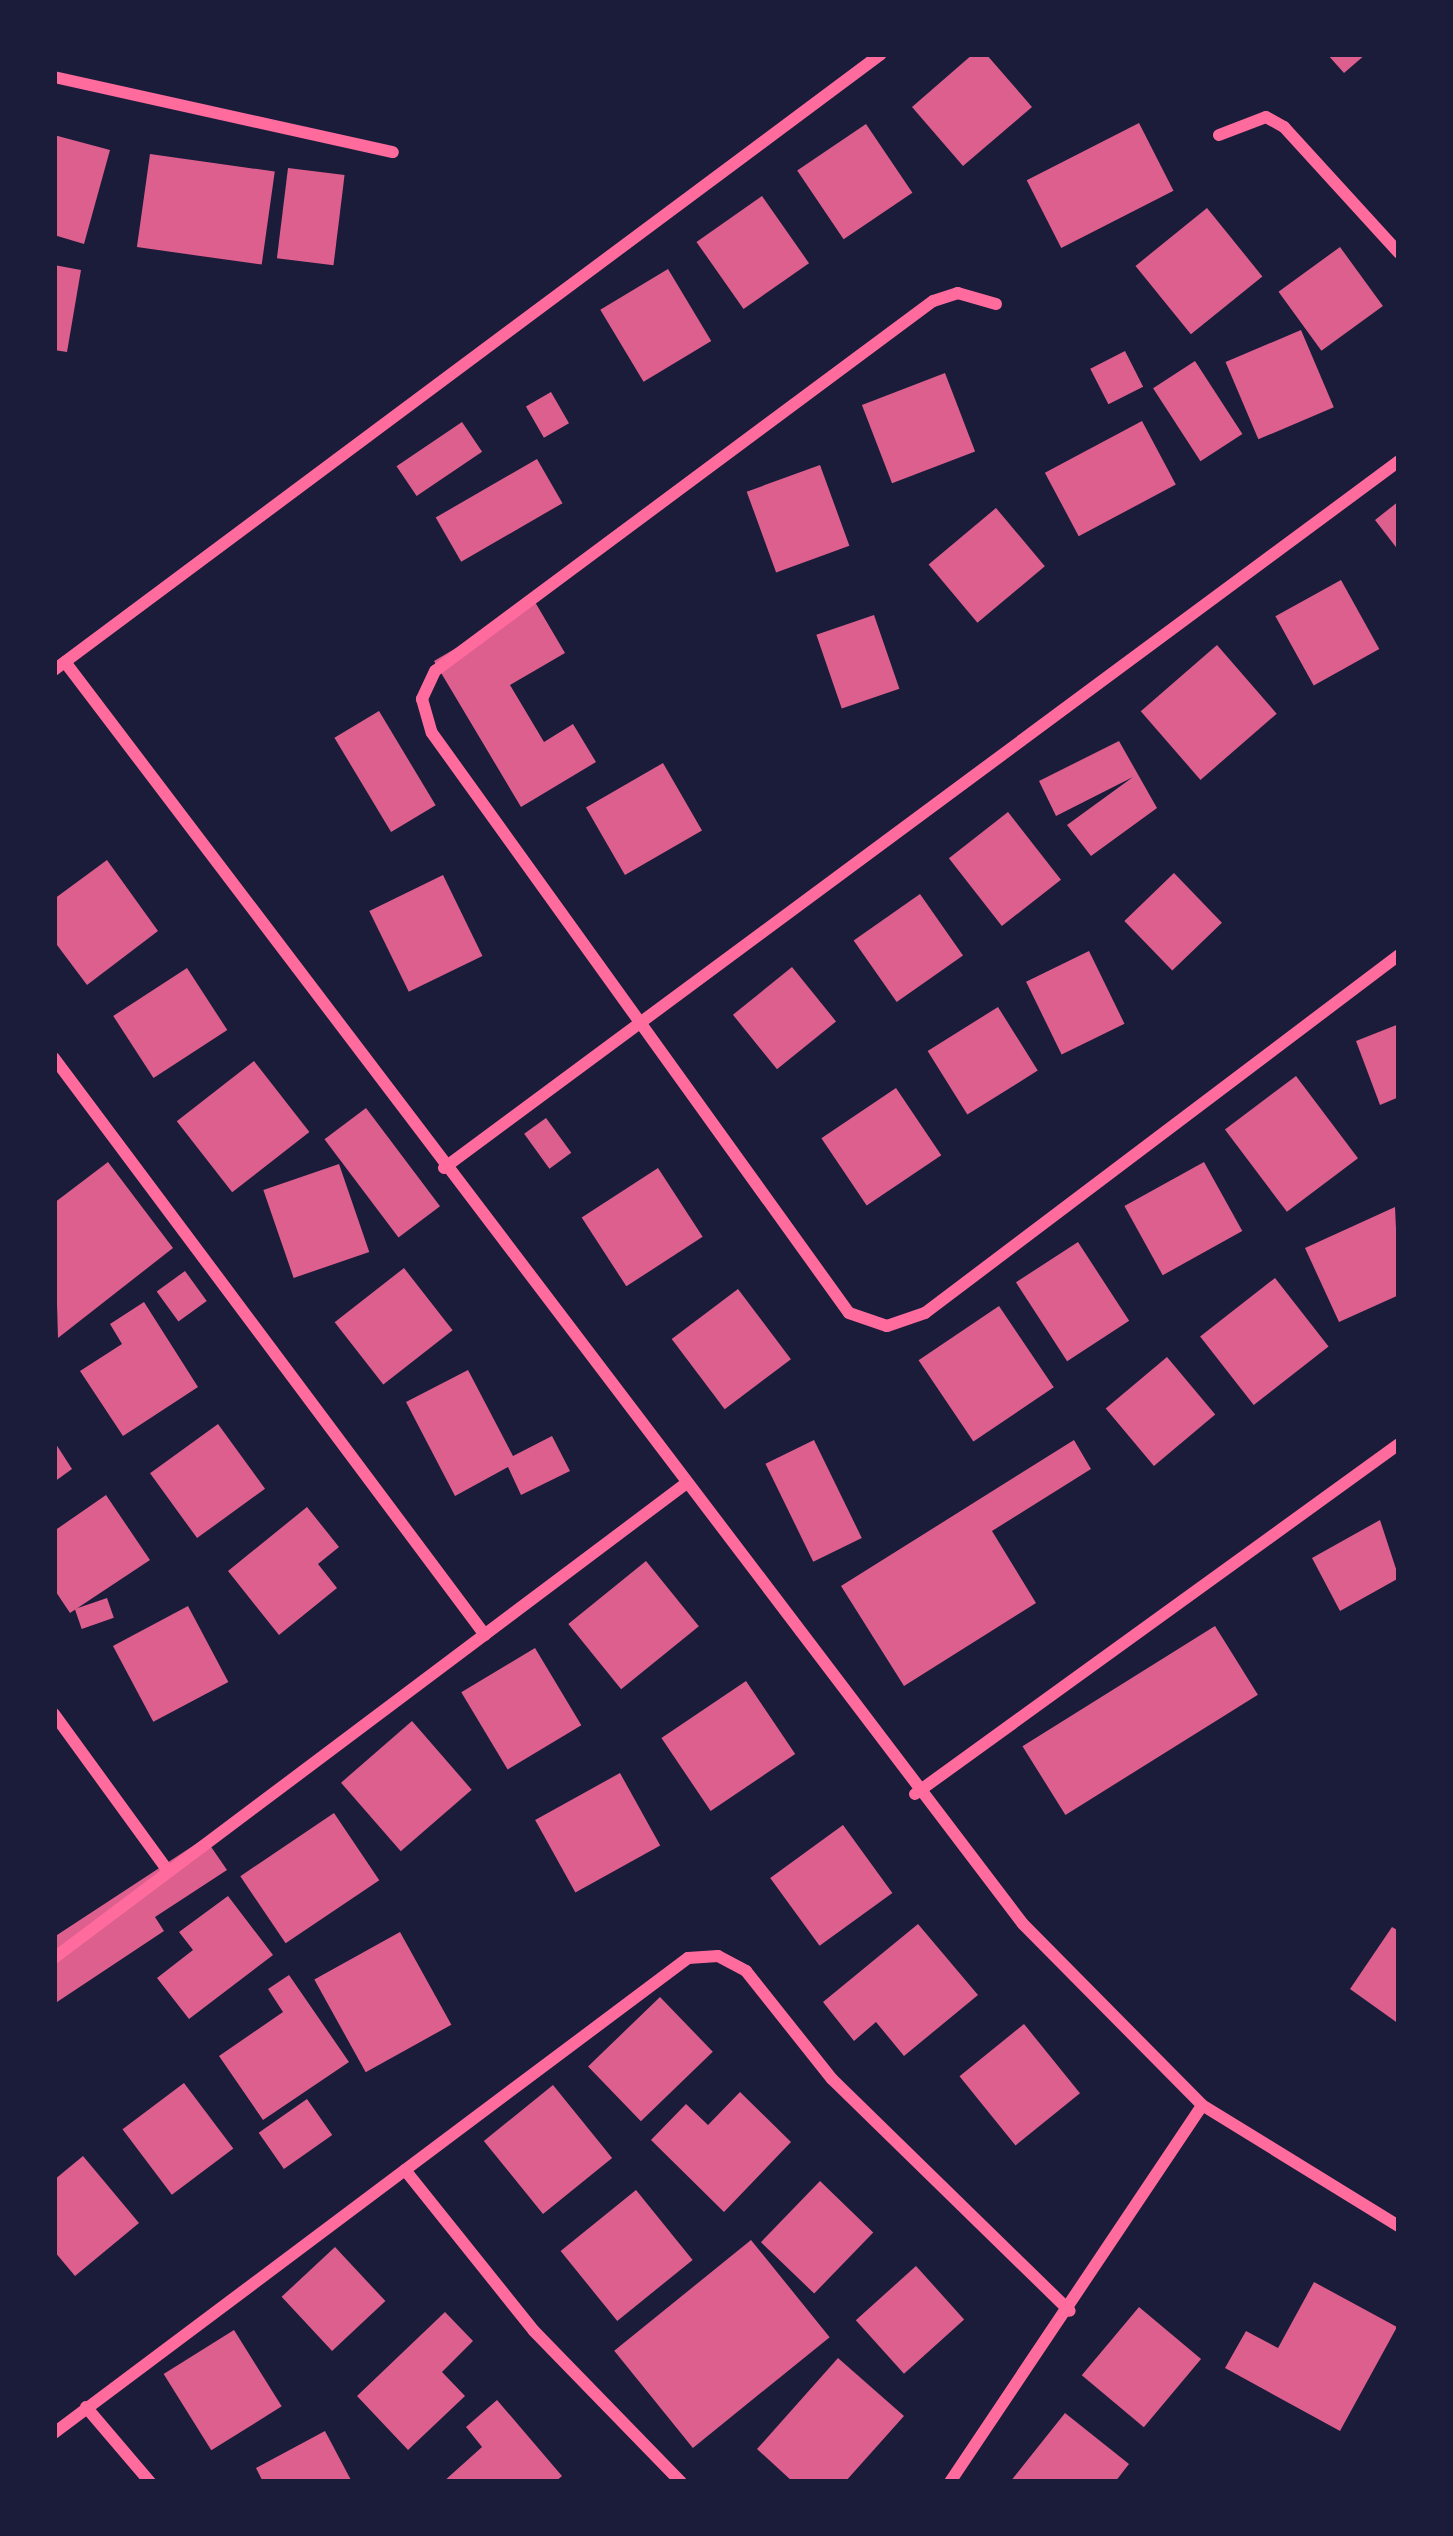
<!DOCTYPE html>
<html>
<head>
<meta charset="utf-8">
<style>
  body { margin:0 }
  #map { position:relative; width:1453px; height:2536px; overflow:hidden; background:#1b1b3a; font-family:"PT Sans",sans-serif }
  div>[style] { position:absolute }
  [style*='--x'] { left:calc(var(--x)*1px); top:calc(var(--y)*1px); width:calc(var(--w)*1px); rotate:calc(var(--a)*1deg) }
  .building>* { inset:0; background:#dd5f8e; transform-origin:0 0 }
  .minor>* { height:12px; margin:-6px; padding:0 6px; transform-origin:6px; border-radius:6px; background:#ff6b9d }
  span { translate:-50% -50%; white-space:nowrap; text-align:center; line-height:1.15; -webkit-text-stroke:12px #1b1b3a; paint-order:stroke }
  .frame { position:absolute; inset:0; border:57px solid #1b1b3a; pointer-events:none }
</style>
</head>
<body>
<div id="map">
  <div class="building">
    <div style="clip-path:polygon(973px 54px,986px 54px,1032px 107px,963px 166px,912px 107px)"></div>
    <div style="clip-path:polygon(1327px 54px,1366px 54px,1344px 73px)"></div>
    <div style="left:1139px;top:123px;width:76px;height:126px;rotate:63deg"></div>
    <div style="left:866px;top:124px;width:83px;height:83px;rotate:56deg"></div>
    <div style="clip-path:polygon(54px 135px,110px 150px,84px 244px,54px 235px)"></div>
    <div style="left:150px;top:154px;width:126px;height:94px;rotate:8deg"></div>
    <div style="left:288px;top:168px;width:57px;height:91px;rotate:7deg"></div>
    <div style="left:762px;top:196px;width:82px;height:80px;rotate:55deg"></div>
    <div style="left:1207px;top:208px;width:88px;height:92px;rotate:51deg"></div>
    <div style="left:1340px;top:247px;width:73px;height:76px;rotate:54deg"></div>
    <div style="clip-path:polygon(54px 265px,81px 270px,67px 352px,54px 350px)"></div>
    <div style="left:668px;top:269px;width:84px;height:79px;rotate:59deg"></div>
    <div style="left:1301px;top:330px;width:84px;height:82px;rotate:67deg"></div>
    <div style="left:1125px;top:351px;width:40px;height:39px;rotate:63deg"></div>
    <div style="left:1195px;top:361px;width:87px;height:50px;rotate:57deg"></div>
    <div style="left:945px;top:373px;width:84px;height:89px;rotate:69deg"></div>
    <div style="left:551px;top:392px;width:36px;height:29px;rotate:60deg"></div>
    <div style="left:1142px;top:421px;width:72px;height:110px;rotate:62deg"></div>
    <div style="left:462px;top:422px;width:36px;height:79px;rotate:56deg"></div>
    <div style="left:537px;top:459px;width:51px;height:117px;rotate:60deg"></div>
    <div style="left:820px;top:465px;width:86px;height:78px;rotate:70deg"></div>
    <div style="clip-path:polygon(1399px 501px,1399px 551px,1375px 520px)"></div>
    <div style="left:996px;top:508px;width:76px;height:88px;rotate:50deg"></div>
    <div style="left:1341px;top:580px;width:79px;height:75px;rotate:61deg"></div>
    <div style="clip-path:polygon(535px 602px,565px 653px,510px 685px,544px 742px,573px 724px,596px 762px,521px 807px,434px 661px)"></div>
    <div style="left:874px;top:615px;width:78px;height:61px;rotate:71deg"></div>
    <div style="left:1217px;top:645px;width:91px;height:101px;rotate:49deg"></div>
    <div style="left:379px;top:711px;width:110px;height:52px;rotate:59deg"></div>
    <div style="clip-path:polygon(1119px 741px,1157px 808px,1091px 856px,1067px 825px,1133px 777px,1056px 816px,1039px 781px)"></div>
    <div style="left:663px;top:763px;width:78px;height:89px;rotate:60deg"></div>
    <div style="left:1008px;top:812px;width:86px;height:75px;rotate:52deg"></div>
    <div style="clip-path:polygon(107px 860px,158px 931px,87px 985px,54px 941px,54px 899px)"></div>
    <div style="left:1174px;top:873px;width:69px;height:69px;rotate:46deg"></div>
    <div style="left:443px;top:875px;width:90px;height:82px;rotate:64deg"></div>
    <div style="left:920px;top:894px;width:75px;height:81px;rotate:55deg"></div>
    <div style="left:1089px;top:951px;width:81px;height:70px;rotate:64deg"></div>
    <div style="left:792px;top:967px;width:70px;height:76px;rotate:51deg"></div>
    <div style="left:187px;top:968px;width:74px;height:88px;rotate:57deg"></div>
    <div style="left:998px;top:1007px;width:75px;height:83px;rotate:58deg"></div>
    <div style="clip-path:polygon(1399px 1024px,1399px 1097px,1380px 1105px,1356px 1041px)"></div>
    <div style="left:254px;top:1061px;width:90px;height:98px;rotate:52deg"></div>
    <div style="left:1296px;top:1076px;width:103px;height:89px;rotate:53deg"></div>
    <div style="left:896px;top:1088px;width:81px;height:90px;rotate:56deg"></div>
    <div style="left:366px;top:1108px;width:123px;height:52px;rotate:53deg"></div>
    <div style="left:546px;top:1118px;width:43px;height:27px;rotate:54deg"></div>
    <div style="clip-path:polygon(108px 1162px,173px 1248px,58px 1338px,54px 1203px)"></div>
    <div style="left:1204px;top:1162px;width:79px;height:91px;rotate:61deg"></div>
    <div style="left:339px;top:1164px;width:93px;height:80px;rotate:71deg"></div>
    <div style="left:658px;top:1168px;width:82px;height:91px;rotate:57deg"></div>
    <div style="clip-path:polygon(1395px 1207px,1399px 1295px,1339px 1322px,1305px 1248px)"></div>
    <div style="left:1078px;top:1242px;width:94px;height:74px;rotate:57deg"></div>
    <div style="left:404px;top:1268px;width:79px;height:88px;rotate:52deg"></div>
    <div style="left:185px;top:1271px;width:37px;height:35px;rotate:54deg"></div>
    <div style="left:1275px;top:1278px;width:87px;height:95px;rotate:52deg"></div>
    <div style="left:738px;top:1289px;width:88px;height:83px;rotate:53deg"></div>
    <div style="clip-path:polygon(144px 1302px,198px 1387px,123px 1436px,80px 1371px,122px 1344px,110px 1324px)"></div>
    <div style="left:999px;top:1306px;width:98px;height:97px;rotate:56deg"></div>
    <div style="left:1167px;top:1357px;width:75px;height:80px;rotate:50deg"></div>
    <div style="clip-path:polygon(468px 1370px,513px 1456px,552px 1436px,570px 1471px,521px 1495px,508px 1467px,455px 1496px,406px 1402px)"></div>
    <div style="left:218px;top:1424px;width:80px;height:84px;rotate:54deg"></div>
    <div style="left:814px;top:1440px;width:109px;height:54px;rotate:64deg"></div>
    <div style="clip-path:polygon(1074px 1440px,1091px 1469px,992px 1531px,1036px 1603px,904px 1686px,841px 1586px)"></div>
    <div style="clip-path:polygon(54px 1441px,72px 1469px,54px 1482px)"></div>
    <div style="clip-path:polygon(106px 1495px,150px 1560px,70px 1613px,54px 1589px,54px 1531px)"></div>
    <div style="clip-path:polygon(307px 1507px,339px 1547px,318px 1564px,337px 1588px,279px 1635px,228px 1571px)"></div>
    <div style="clip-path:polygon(1380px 1520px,1399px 1578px,1340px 1611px,1312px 1558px)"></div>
    <div style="left:646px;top:1561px;width:84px;height:100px;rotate:51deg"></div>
    <div style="left:107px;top:1598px;width:21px;height:34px;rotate:71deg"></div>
    <div style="left:188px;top:1606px;width:86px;height:85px;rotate:62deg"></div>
    <div style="left:1215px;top:1626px;width:81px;height:227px;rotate:58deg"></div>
    <div style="left:535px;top:1648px;width:90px;height:86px;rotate:59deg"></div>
    <div style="left:746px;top:1681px;width:88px;height:102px;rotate:56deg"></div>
    <div style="left:412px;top:1721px;width:91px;height:94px;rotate:49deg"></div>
    <div style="left:620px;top:1773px;width:83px;height:97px;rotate:61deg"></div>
    <div style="left:334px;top:1813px;width:81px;height:113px;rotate:56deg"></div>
    <div style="left:843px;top:1825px;width:84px;height:90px;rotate:54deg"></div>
    <div style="clip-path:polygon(205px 1838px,227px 1870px,155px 1917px,164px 1931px,54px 2004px,54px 1937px)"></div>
    <div style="clip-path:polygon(228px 1896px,273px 1955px,189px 2019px,157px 1978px,193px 1950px,179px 1932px)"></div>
    <div style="clip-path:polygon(918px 1924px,978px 1995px,904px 2056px,876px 2022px,854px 2041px,823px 2002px)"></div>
    <div style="clip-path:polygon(1392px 1927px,1399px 1931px,1399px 2024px,1350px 1989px)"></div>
    <div style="left:400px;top:1932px;width:106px;height:98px;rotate:61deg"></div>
    <div style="clip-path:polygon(289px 1975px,349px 2062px,263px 2120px,219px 2056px,283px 2012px,268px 1989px)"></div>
    <div style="left:660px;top:1997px;width:76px;height:100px;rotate:46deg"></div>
    <div style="left:1024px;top:2024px;width:89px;height:83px;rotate:51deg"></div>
    <div style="left:184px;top:2083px;width:82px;height:77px;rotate:53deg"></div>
    <div style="left:553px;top:2085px;width:94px;height:89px;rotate:51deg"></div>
    <div style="clip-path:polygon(740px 2092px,791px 2142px,724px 2212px,651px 2140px,686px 2104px,708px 2125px)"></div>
    <div style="left:307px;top:2099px;width:44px;height:59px;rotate:55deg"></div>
    <div style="clip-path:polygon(83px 2156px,139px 2223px,75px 2276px,54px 2251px,54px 2180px)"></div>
    <div style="left:820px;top:2181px;width:74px;height:85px;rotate:44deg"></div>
    <div style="left:636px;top:2190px;width:90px;height:97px;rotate:51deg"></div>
    <div style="left:751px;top:2240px;width:125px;height:176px;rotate:51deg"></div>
    <div style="left:335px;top:2247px;width:74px;height:73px;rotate:47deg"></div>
    <div style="left:916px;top:2266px;width:72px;height:81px;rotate:48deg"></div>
    <div style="clip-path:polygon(1314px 2282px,1397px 2327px,1340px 2431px,1225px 2368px,1246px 2331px,1278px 2348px)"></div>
    <div style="left:1139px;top:2307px;width:81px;height:89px;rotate:40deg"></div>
    <div style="clip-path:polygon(445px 2312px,473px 2341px,442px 2372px,465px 2396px,408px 2450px,357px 2396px)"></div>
    <div style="left:234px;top:2330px;width:90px;height:83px;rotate:58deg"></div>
    <div style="clip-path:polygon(838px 2358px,904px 2416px,845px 2482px,793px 2482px,757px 2449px)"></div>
    <div style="clip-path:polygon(497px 2400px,562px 2476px,555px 2482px,443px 2482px,482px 2447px,466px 2427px)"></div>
    <div style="clip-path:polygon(1065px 2413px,1129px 2464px,1115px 2482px,1010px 2482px)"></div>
    <div style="clip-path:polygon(325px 2431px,352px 2482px,263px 2482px,256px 2468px)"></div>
  </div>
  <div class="minor">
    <div style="--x:54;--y:77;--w:347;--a:12.5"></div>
    <div style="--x:1219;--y:135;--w:50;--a:-21"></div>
    <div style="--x:1266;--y:117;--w:21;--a:29"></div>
    <div style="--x:1284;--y:127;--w:171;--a:47.6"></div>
    <div style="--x:996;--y:304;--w:40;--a:-164"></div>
    <div style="--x:958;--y:293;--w:26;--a:162"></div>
    <div style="--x:933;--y:301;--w:620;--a:143.39"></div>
    <div style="--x:435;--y:671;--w:31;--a:115"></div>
    <div style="--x:422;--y:699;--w:35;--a:74"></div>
    <div style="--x:432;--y:733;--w:714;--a:54.29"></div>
    <div style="--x:849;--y:1313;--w:40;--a:18.9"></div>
    <div style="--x:887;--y:1326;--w:40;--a:-18.9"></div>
    <div style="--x:925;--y:1313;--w:594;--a:-37.06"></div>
    <div style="--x:65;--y:662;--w:1584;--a:52.8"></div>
    <div style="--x:1023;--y:1924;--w:255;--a:45.3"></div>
    <div style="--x:1202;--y:2105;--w:231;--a:31.6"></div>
    <div style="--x:54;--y:670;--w:1031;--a:-36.68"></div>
    <div style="--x:54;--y:1058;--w:720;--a:53.24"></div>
    <div style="--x:444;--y:1168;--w:1188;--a:-36.51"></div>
    <div style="--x:54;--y:1714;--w:195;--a:54"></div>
    <div style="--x:915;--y:1794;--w:597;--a:-35.87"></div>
    <div style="--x:54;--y:1958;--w:788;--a:-36.9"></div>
    <div style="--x:405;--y:2170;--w:206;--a:51.3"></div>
    <div style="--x:534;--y:2331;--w:211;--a:45.8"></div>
    <div style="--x:86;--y:2407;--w:99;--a:49.5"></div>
    <div style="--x:54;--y:2433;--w:792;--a:-36.84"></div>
    <div style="--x:688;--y:1958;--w:30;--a:-4"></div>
    <div style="--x:718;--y:1956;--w:32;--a:28"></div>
    <div style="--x:746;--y:1971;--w:138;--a:51.5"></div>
    <div style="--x:832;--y:2079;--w:332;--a:44.3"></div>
    <div style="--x:950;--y:2482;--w:453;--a:-56.2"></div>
  </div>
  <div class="frame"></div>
</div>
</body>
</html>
